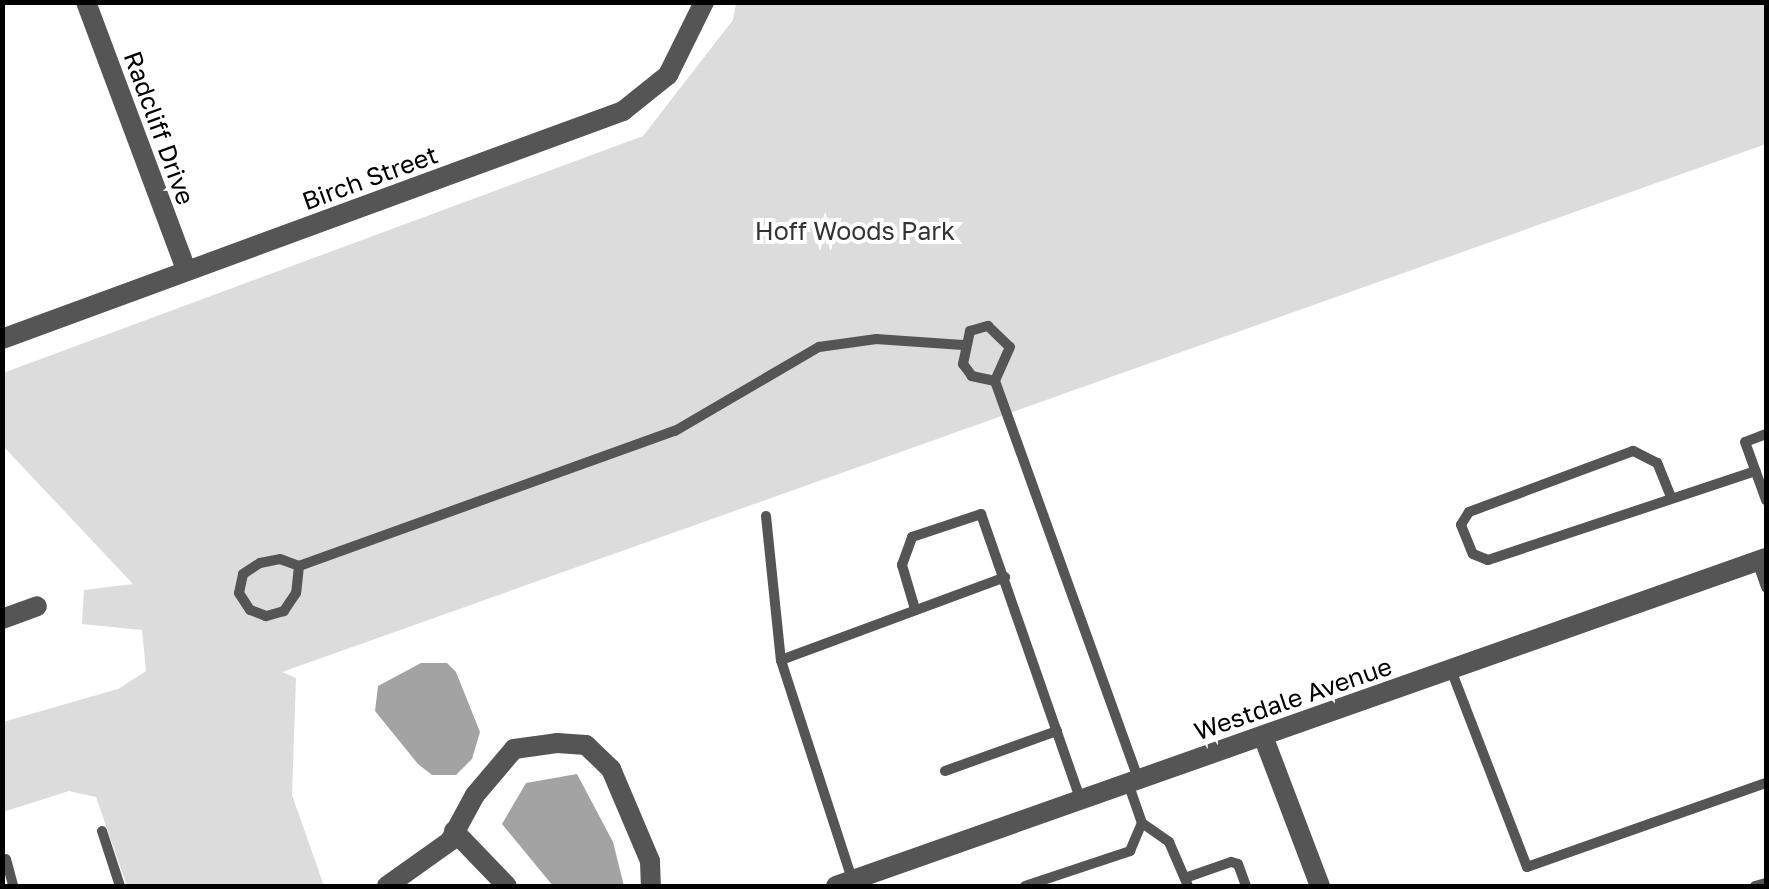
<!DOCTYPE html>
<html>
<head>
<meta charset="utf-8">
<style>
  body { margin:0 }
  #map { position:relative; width:1769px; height:889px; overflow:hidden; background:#fff; font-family:"Golos Text",sans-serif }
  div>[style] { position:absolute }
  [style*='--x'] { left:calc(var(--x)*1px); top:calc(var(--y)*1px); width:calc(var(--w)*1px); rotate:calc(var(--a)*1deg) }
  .green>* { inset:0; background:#dcdcdc }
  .water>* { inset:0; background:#a3a3a3 }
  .lane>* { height:10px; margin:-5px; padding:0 5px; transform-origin:5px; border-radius:5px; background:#555 }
  .street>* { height:20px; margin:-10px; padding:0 10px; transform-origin:10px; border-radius:10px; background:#555 }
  span { translate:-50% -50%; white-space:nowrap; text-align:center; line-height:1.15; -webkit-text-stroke:8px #fff; paint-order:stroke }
  .street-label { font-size:25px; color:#000 }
  .park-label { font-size:25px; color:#333 }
  .frame { position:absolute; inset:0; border:5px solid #000; pointer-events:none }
</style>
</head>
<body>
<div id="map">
  <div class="green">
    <div style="clip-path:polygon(736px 3px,1766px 3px,1766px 144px,282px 672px,296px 678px,292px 795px,324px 886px,127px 886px,96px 797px,69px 791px,3px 812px,3px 722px,118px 689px,146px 671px,142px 630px,82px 624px,84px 590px,133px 584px,3px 446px,3px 373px,643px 136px,733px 20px)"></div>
  </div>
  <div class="water">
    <div style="clip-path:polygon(421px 663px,447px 663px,456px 672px,480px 732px,472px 759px,456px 775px,432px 775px,418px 764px,375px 711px,378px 686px)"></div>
    <div style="clip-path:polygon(577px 774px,613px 842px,624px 886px,553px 886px,502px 824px,526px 783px)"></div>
  </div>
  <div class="lane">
    <div style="--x:995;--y:381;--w:24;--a:-168"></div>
    <div style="--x:972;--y:376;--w:15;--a:-127"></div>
    <div style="--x:963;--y:364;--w:34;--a:-78"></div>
    <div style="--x:970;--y:331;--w:19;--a:-16"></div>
    <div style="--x:988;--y:326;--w:30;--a:44"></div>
    <div style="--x:1010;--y:347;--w:37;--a:114"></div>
    <div style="--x:995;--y:381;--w:423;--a:70.2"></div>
    <div style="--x:1766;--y:434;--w:22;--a:159"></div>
    <div style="--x:1745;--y:442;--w:62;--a:70.1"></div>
    <div style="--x:1671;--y:497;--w:37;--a:-112"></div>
    <div style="--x:1657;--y:463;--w:27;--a:-153"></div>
    <div style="--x:1633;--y:451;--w:175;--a:159.6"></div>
    <div style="--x:1469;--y:512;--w:15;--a:122"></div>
    <div style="--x:1461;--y:525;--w:31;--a:68"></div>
    <div style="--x:1473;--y:554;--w:16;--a:22"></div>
    <div style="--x:1488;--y:560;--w:282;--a:-18.4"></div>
    <div style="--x:766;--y:516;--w:145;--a:84.1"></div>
    <div style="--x:1757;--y:561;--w:28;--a:71"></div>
    <div style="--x:299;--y:566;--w:27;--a:96"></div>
    <div style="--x:296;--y:593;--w:22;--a:124"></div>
    <div style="--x:284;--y:611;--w:19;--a:164"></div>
    <div style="--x:266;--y:616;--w:17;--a:-159"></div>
    <div style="--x:250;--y:610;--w:20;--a:-123"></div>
    <div style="--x:239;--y:593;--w:19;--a:-78"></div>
    <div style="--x:243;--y:574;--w:20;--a:-33"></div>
    <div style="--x:260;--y:563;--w:20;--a:-11"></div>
    <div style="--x:280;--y:559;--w:20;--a:20"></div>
    <div style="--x:299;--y:566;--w:400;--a:-19.8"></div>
    <div style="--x:675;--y:431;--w:167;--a:-30.3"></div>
    <div style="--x:819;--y:347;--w:58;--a:-8"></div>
    <div style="--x:876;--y:339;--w:87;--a:3.9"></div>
    <div style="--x:915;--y:609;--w:46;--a:-106.5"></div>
    <div style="--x:902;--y:565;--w:30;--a:-70"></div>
    <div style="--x:912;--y:537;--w:73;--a:-18.4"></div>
    <div style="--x:981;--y:514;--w:302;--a:70.8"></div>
    <div style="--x:1451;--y:670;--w:211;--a:68.9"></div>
    <div style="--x:1527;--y:867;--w:253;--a:-19.4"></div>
    <div style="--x:945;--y:771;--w:119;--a:-19.7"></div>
    <div style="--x:1128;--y:783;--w:42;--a:70.7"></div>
    <div style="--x:1142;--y:823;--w:33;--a:35"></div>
    <div style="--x:1169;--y:842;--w:48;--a:66.6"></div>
    <div style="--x:102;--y:831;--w:58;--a:71.9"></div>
    <div style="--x:6;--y:859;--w:28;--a:75"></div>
    <div style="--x:1185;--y:878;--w:49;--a:-19.2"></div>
    <div style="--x:1231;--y:862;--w:7;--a:16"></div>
    <div style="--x:1238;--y:864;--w:23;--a:70"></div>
    <div style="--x:852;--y:879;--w:230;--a:-108"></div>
    <div style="--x:781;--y:660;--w:239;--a:-20.3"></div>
    <div style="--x:1025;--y:886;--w:111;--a:-18.4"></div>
    <div style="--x:1130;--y:851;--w:30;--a:-67"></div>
    <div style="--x:1755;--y:886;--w:11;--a:-15"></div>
  </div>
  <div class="street">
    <div style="--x:86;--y:2;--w:286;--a:69.5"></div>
    <div style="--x:2;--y:339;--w:662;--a:-20.16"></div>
    <div style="--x:623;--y:111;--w:58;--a:-38.7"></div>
    <div style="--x:668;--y:75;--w:81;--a:-63.7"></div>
    <div style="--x:2;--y:619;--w:37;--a:-20"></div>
    <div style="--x:1263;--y:736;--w:160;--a:69.2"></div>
    <div style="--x:454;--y:831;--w:76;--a:46.1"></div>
    <div style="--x:387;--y:886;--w:77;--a:-35.5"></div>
    <div style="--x:450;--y:841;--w:52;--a:-61.5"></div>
    <div style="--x:475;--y:795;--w:60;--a:-49.7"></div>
    <div style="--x:514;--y:749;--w:43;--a:-7.9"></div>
    <div style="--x:557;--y:743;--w:29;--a:4"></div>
    <div style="--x:586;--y:745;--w:35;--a:44"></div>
    <div style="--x:611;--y:769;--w:100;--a:67"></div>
    <div style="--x:650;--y:861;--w:25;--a:88"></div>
    <div style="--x:836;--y:886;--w:986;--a:-19.43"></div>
  </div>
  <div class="street-label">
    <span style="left:159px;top:128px;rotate:70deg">Radcliff Drive</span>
    <span style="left:370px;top:178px;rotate:-20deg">Birch Street</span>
    <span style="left:1293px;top:699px;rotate:-19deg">Westdale Avenue</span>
  </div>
  <div class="park-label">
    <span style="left:855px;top:231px">Hoff Woods Park</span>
  </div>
  <div class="frame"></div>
</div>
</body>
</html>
